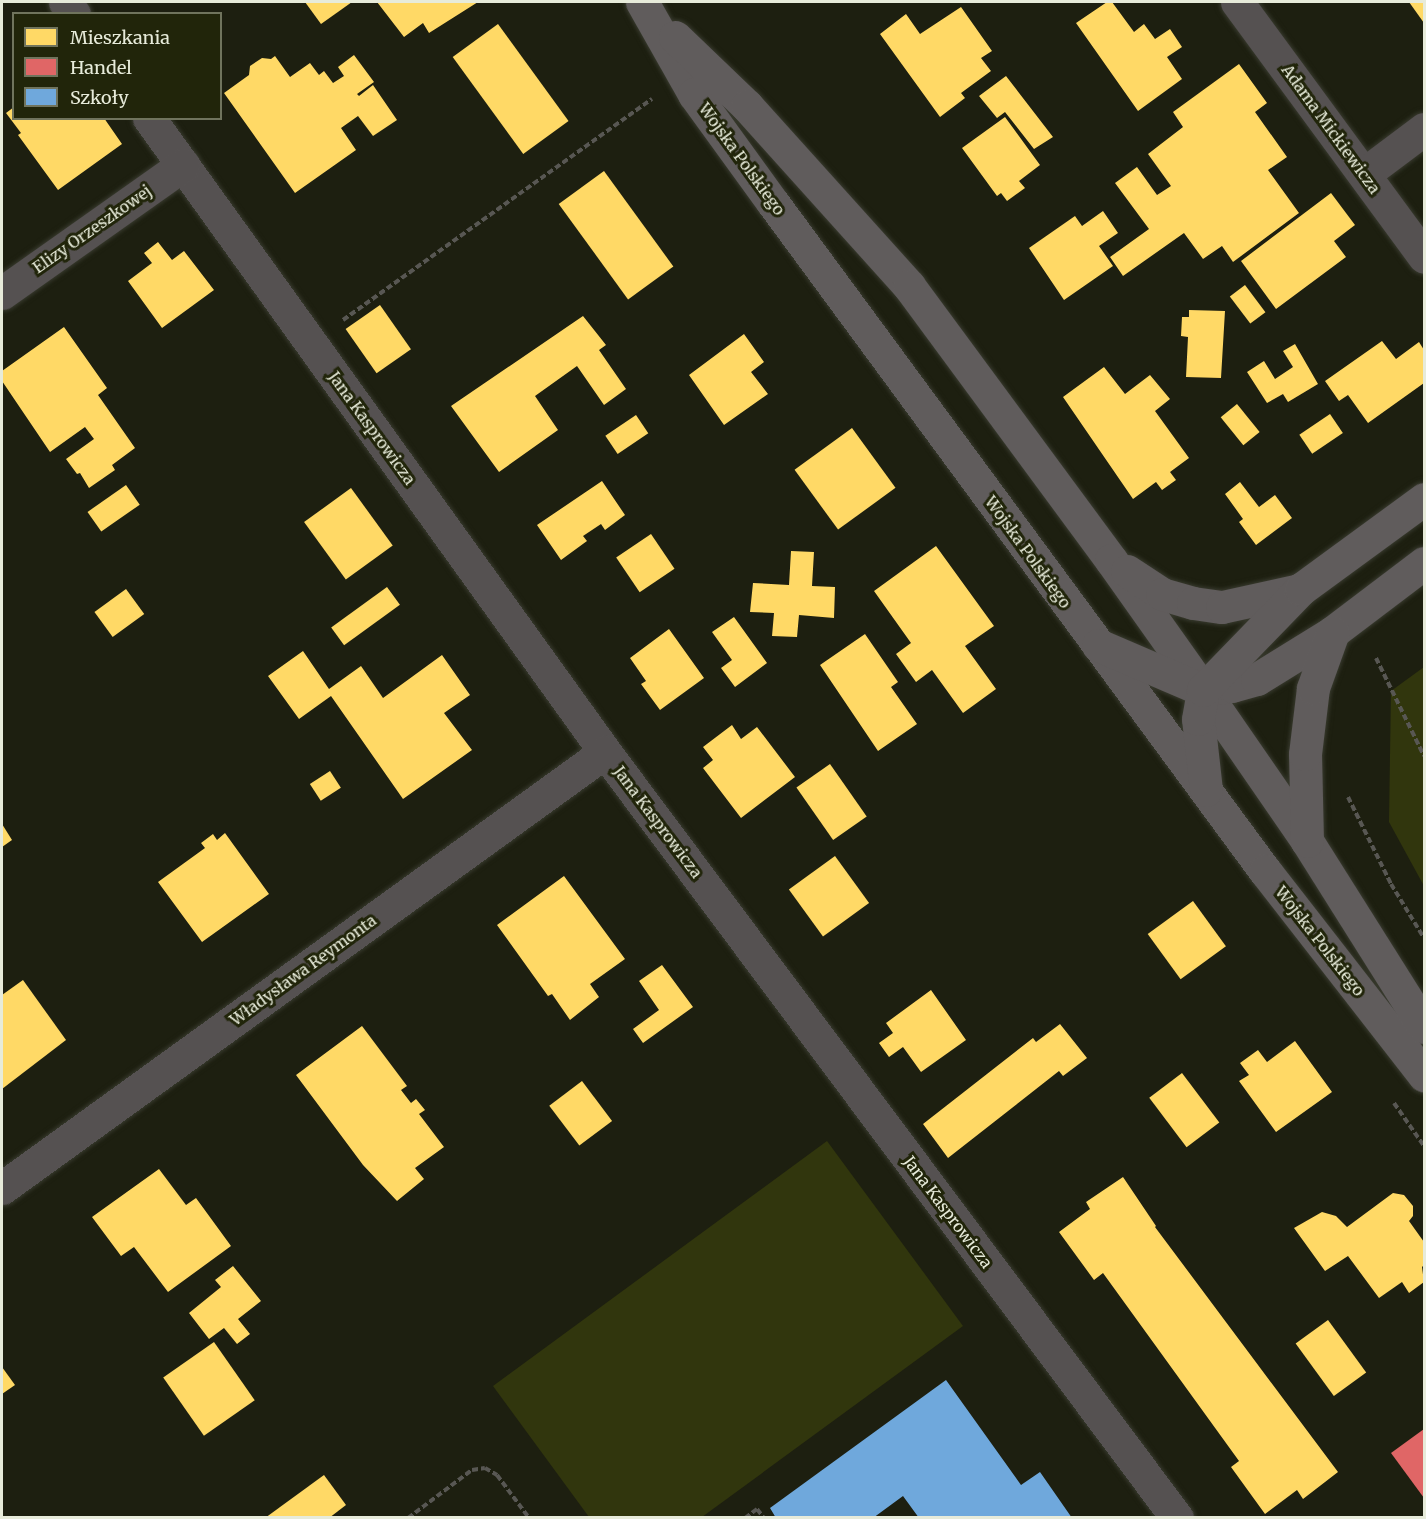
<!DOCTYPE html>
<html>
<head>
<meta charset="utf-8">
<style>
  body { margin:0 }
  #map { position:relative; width:1426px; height:1519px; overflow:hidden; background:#1d1f10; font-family:Merriweather,serif }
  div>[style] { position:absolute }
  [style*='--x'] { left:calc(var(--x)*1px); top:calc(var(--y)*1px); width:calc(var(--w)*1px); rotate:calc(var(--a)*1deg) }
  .green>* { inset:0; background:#31360d }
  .homes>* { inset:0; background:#ffd966; transform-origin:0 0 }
  .shops>* { inset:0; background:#e06666 }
  .schools>* { inset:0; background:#6fa8dc }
  .path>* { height:4px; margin-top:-2px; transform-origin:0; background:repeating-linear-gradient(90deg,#585753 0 6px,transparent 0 9px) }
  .roads { filter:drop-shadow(0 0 2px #383a2e) drop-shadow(0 0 2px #383a2e) }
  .street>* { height:33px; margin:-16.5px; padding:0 16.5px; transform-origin:16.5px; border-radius:16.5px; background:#555151 }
  .secondary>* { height:33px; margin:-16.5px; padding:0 16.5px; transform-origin:16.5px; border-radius:16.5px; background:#605c5c }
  span { translate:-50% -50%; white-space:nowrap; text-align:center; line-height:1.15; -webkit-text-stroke:6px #21250a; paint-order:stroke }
  .street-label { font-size:16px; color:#e7ebda }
  .frame { position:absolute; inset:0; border:3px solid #e7ebda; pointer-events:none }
  .legend { position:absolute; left:12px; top:12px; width:210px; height:108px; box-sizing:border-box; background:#21250a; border:2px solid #70745d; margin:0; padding:8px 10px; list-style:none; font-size:18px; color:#e7ebda }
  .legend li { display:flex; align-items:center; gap:12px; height:30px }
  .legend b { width:30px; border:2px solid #70745d }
</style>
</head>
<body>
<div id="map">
  <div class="green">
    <div style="clip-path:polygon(1424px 667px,1424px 886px,1389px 822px,1391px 691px)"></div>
    <div style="clip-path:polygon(827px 1141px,963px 1326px,702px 1517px,589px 1517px,493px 1386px)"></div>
  </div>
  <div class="homes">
    <div style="clip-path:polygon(305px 2px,352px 2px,321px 24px)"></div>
    <div style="clip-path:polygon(377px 2px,478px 2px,429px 33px,423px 23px,404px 37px)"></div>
    <div style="clip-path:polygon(1107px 2px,1112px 2px,1134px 32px,1144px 24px,1155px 39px,1170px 29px,1182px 47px,1167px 57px,1182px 79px,1138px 111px,1076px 23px)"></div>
    <div style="clip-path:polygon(1409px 2px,1424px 2px,1424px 23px)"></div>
    <div style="clip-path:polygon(961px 7px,992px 51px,981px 58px,991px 71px,961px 93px,965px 98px,940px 117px,880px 34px,906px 14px,920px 34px)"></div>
    <div style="left:498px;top:24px;width:120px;height:56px;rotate:54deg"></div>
    <div style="clip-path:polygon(354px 55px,374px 82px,357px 94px,359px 96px,373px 85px,397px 120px,373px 136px,358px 116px,341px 128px,356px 150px,295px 193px,224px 93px,249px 75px,250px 66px,262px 58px,271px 59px,275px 56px,290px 77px,310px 63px,319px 75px,324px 71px,333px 83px,344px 76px,338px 67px)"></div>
    <div style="clip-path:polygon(1239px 64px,1267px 103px,1255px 112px,1287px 157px,1268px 170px,1299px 213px,1233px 262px,1222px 246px,1203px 259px,1184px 233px,1123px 276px,1110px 257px,1149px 229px,1115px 183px,1137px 167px,1157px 195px,1171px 186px,1148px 154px,1183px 127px,1173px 112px)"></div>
    <div style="clip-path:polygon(1006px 76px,1053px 137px,1034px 149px,1005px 112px,997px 118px,979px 96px)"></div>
    <div style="clip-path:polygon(14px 107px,14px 118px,104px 118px,122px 144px,58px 190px,18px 135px,21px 133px,6px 113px)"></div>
    <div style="clip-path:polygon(1005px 117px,1040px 165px,1019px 181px,1025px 188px,1007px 201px,1001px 193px,997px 196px,962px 148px)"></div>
    <div style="left:604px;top:171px;width:118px;height:56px;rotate:54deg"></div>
    <div style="clip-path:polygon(1331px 193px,1355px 225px,1334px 241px,1346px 257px,1276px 309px,1241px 261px)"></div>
    <div style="clip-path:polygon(1103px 211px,1118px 233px,1099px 246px,1113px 266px,1064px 300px,1029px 248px,1075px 216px,1082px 226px)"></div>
    <div style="clip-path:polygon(158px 242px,172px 260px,184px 251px,214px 290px,162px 328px,128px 281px,152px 263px,144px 253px)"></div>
    <div style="left:1245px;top:285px;width:34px;height:19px;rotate:53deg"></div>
    <div style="left:380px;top:305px;width:54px;height:42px;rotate:55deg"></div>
    <div style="clip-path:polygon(1189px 310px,1225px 311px,1221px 378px,1186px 377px,1188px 337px,1181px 336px,1182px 317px,1189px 317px)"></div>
    <div style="clip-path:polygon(583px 316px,606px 345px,599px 350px,626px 389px,604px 405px,577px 366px,535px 396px,558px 430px,499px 472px,451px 406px)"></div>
    <div style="clip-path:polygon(64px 327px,107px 388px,98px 395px,135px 448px,112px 465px,115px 470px,89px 488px,80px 473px,77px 474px,66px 459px,94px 439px,85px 427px,50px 452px,2px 381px,2px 371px)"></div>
    <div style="clip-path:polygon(744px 334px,764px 362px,751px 372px,768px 394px,724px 425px,689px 375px)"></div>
    <div style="clip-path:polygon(1382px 341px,1396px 359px,1419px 342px,1424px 350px,1424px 383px,1368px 423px,1348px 395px,1339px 401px,1325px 381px)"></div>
    <div style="clip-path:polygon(1295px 344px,1318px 384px,1288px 402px,1283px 394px,1267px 403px,1247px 372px,1264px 361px,1275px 379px,1293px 367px,1283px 351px)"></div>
    <div style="clip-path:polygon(1104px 367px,1125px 394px,1150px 375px,1170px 399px,1155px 411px,1189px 458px,1170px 472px,1176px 480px,1162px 490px,1156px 482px,1133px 499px,1063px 397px)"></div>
    <div style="left:1237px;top:404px;width:36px;height:21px;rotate:51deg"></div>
    <div style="left:1330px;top:414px;width:23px;height:37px;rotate:56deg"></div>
    <div style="left:636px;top:415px;width:22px;height:37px;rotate:56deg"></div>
    <div style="left:852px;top:428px;width:74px;height:71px;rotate:54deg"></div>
    <div style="clip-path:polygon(602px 481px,625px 515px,605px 530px,601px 524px,583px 536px,587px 541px,561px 560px,537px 525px)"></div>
    <div style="clip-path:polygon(1240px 482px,1259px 507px,1275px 495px,1292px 518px,1256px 545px,1239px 522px,1243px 519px,1225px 494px)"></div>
    <div style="left:126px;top:485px;width:24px;height:47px;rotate:55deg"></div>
    <div style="left:351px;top:488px;width:71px;height:58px;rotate:54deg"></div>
    <div style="left:651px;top:534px;width:42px;height:42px;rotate:56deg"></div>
    <div style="clip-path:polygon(936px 546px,994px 626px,965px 646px,996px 689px,963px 713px,932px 670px,916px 682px,896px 654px,911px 643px,874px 591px)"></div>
    <div style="clip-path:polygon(791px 551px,814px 552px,812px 586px,835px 587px,834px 618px,799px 615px,797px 637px,772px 636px,774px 613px,750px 612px,753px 583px,789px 585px)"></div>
    <div style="left:387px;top:587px;width:22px;height:69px;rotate:54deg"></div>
    <div style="left:126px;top:589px;width:31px;height:39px;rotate:54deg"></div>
    <div style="clip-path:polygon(734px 617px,767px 663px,735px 687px,721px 668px,732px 660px,712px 632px)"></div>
    <div style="clip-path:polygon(669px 629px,704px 678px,660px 710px,641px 684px,646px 681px,630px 658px)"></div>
    <div style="clip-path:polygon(865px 634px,898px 682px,891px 687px,917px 724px,878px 751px,820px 665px)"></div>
    <div style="clip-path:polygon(303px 651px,329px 689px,361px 666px,383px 698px,442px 655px,470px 695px,444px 713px,472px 750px,403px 799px,331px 696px,299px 719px,268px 676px)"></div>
    <div style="clip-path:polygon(732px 725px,741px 739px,757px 727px,795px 777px,741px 818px,703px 768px,713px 760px,703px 747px)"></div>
    <div style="left:830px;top:764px;width:64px;height:41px;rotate:55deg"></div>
    <div style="left:330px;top:771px;width:20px;height:24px;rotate:57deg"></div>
    <div style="clip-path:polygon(2px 824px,12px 840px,2px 847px)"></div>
    <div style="clip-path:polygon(225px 833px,269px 894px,202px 942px,158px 882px,205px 848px,201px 843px,213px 834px,217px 840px)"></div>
    <div style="left:835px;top:856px;width:58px;height:57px;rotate:54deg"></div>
    <div style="clip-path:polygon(564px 876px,625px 959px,590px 984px,599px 997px,570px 1020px,552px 994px,548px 996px,497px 925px)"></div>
    <div style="left:1193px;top:901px;width:56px;height:56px;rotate:54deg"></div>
    <div style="clip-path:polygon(662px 965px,693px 1007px,643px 1043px,633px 1029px,659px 1010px,639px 981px)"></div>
    <div style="clip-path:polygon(23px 980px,66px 1040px,2px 1089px,2px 995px)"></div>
    <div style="clip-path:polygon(931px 990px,966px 1040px,921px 1072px,903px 1047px,889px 1057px,879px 1043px,893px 1033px,886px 1023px)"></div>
    <div style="clip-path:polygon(1060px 1024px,1087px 1058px,1063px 1076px,1059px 1071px,948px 1158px,923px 1124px,1033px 1038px,1036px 1042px)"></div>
    <div style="clip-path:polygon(362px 1026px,407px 1086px,401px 1090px,411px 1103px,416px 1099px,425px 1110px,419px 1114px,444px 1147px,415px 1168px,424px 1179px,397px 1201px,363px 1165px,296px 1075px)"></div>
    <div style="clip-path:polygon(1295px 1041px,1332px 1092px,1276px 1132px,1239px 1081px,1249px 1075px,1240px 1063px,1258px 1050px,1267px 1062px)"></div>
    <div style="left:1182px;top:1073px;width:62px;height:41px;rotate:53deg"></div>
    <div style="left:582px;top:1081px;width:50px;height:41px;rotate:53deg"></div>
    <div style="clip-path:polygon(159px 1169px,186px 1205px,196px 1198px,231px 1246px,168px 1292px,134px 1247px,121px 1256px,92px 1217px)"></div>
    <div style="clip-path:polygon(1123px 1177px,1156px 1226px,1155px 1227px,1338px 1472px,1303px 1499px,1297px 1490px,1265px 1514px,1231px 1467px,1239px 1461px,1103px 1273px,1094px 1280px,1059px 1232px,1090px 1209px,1086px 1202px)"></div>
    <div style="clip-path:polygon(1393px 1193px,1404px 1195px,1413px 1206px,1413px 1216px,1409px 1221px,1424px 1242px,1424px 1265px,1422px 1267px,1424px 1282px,1409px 1293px,1402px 1282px,1379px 1298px,1348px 1256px,1325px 1271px,1294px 1228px,1322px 1212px,1336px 1216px,1347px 1227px)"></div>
    <div style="clip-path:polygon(233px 1266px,261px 1301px,238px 1319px,250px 1334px,237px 1344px,224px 1328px,209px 1339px,189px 1313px,221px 1287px,215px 1280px)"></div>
    <div style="left:1328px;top:1320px;width:65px;height:40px;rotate:54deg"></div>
    <div style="left:214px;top:1342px;width:71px;height:62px;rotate:55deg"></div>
    <div style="clip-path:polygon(2px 1367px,15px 1385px,2px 1394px)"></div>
    <div style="clip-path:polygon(324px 1475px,346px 1505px,329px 1518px,265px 1518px)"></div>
  </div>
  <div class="shops">
    <div style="clip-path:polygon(1424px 1429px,1424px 1498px,1391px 1453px)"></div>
  </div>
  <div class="schools">
    <div style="clip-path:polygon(946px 1380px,1021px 1485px,1040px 1472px,1072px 1518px,919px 1518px,903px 1496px,873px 1518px,776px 1518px,770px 1508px)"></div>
  </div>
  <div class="path">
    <div style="--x:343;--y:320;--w:380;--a:-35.6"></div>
    <div style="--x:1376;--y:658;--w:109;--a:63.9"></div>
    <div style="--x:1348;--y:797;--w:97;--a:63.7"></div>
    <div style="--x:1391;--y:884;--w:63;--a:58.6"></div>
    <div style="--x:1394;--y:1103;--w:52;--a:55.1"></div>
    <div style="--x:408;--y:1518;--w:80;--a:-36.9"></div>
    <div style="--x:472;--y:1470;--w:13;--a:-9"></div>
    <div style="--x:485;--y:1468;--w:14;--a:30"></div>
    <div style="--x:497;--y:1475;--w:54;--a:53.3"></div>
    <div style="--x:745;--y:1518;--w:15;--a:-37"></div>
    <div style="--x:757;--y:1509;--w:11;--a:52"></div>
  </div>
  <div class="roads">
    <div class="street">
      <div style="--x:65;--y:2;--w:15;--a:53"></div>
      <div style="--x:1237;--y:2;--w:316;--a:53.7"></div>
      <div style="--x:149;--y:118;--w:781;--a:54.27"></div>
      <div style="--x:605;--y:752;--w:956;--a:53.25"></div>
      <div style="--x:1364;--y:174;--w:75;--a:-36.9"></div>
      <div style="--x:2;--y:293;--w:222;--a:-35.3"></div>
      <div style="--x:2;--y:1188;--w:744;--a:-35.87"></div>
    </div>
    <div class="secondary">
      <div style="--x:642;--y:2;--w:106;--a:60.5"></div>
      <div style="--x:694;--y:94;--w:135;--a:54.1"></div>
      <div style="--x:773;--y:203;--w:830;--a:53.63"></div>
      <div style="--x:1265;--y:871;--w:259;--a:52.1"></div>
      <div style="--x:675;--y:37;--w:100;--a:43.8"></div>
      <div style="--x:747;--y:106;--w:242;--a:48"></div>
      <div style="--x:909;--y:286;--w:340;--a:53.6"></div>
      <div style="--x:1111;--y:560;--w:159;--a:54.7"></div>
      <div style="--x:1203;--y:690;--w:183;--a:55.4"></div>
      <div style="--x:1307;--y:841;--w:220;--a:57.8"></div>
      <div style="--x:1127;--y:571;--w:42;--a:33.3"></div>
      <div style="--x:1162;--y:594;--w:32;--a:16"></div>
      <div style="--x:1193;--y:603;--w:29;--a:8"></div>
      <div style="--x:1222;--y:607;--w:79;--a:-12.4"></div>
      <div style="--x:1098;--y:645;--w:114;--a:23.2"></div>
      <div style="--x:1203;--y:690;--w:29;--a:-8"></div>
      <div style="--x:1232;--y:686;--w:26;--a:-16"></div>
      <div style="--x:1257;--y:679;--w:89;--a:-31.7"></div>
      <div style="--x:1333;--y:632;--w:114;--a:-37.2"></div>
      <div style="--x:1206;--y:790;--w:71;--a:-96.4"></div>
      <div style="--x:1198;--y:719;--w:29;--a:-80"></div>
      <div style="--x:1203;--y:690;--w:141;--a:-45.9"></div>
      <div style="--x:1301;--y:589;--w:152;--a:-36.2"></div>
      <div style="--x:1307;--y:841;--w:87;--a:-91.3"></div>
      <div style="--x:1305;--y:754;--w:66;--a:-83.1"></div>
      <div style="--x:1313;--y:688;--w:59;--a:-70.3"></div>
    </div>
  </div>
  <div class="street-label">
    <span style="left:1331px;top:129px;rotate:54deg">Adama Mickiewicza</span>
    <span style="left:742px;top:159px;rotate:54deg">Wojska Polskiego</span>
    <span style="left:92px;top:229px;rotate:-35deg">Elizy Orzeszkowej</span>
    <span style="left:372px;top:428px;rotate:54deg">Jana Kasprowicza</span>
    <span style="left:1028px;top:552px;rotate:54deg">Wojska Polskiego</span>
    <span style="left:658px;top:822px;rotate:53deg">Jana Kasprowicza</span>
    <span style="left:1320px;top:941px;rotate:52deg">Wojska Polskiego</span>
    <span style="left:303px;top:970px;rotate:-36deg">Władysława Reymonta</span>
    <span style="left:948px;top:1212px;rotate:53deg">Jana Kasprowicza</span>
  </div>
  <div class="frame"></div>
  <ul class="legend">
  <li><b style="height:16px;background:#ffd966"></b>Mieszkania</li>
  <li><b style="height:16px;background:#e06666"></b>Handel</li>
  <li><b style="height:16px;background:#6fa8dc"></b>Szkoły</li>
  </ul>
</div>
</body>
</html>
